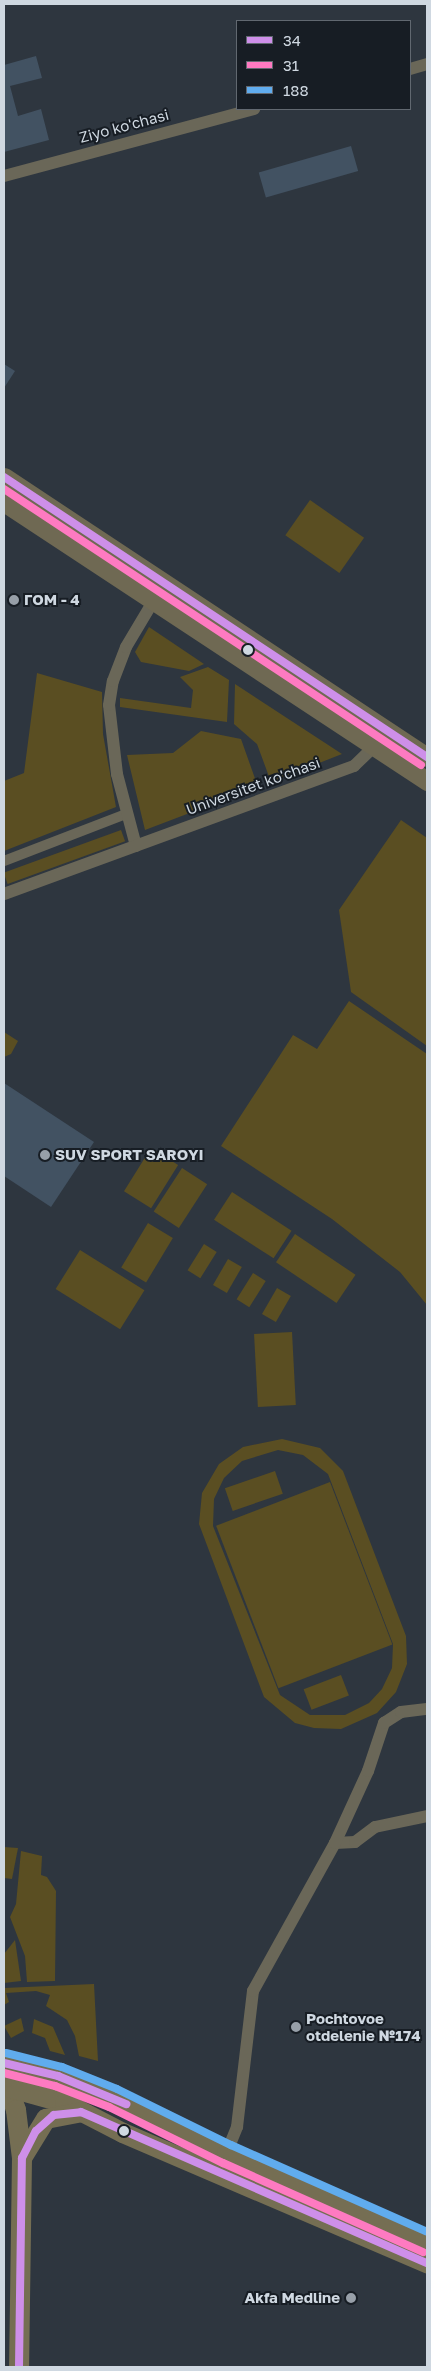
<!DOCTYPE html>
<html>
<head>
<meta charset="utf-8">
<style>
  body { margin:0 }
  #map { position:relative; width:431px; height:2371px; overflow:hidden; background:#2e363f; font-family:"Golos Text",sans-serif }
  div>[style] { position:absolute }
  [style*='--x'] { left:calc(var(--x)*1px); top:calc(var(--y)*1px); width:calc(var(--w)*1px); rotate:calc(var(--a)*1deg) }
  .green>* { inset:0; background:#5a4e22; transform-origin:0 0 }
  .building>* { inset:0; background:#425262; transform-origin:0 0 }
  .pedestrian>* { height:10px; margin:-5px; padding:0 5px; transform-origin:5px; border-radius:5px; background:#6a6758 }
  .minor>* { height:12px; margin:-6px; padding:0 6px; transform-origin:6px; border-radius:6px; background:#6a6758 }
  .secondary>* { height:19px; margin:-9.5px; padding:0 9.5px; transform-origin:9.5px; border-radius:9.5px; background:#6f6953 }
  .primary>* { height:20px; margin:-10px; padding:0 10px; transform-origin:10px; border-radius:10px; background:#756e53 }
  .bus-1>* { height:8px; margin:-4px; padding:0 4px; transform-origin:4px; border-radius:4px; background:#ce8fe9 }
  .bus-2>* { height:8px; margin:-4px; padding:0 4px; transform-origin:4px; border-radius:4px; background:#fe7ac1 }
  .bus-3>* { height:8px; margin:-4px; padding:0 4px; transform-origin:4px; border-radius:4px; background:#60acee }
  .dots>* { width:14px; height:14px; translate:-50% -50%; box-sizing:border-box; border:2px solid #171d24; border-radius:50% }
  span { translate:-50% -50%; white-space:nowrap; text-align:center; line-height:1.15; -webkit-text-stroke:4px #171d24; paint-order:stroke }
  .street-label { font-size:15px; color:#cfd8e1 }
  .poi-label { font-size:15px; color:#cfd8e1; font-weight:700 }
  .left { translate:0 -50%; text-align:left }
  .right { translate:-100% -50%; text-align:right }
  .frame { position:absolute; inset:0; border:5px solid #cfd8e1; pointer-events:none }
  .legend { position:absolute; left:236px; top:20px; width:175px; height:90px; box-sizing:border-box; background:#171d24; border:1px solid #616870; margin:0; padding:6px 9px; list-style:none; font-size:15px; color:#cfd8e1 }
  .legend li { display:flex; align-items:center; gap:10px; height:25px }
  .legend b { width:25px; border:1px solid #616870 }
</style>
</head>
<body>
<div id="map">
  <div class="green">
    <div style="left:310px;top:500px;width:66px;height:43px;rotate:35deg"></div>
    <div style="clip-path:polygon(149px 627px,204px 664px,189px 671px,141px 662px,135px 652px)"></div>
    <div style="clip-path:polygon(208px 667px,229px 680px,227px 722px,120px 707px,120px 698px,191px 708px,193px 690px,180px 677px)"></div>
    <div style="clip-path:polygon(37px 673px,102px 692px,103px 734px,116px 807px,4px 851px,4px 781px,24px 773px)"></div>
    <div style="clip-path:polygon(235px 684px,342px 754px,271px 782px,257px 744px,234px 724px)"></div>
    <div style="clip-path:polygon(201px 731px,241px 739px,258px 787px,145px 830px,127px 755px,173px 753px)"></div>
    <div style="clip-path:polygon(401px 820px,427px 838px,427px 1046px,351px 992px,339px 910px)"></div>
    <div style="left:121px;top:830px;width:12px;height:125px;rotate:70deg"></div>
    <div style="clip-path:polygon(349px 1001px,427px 1054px,427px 1305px,400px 1272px,332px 1219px,221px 1146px,293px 1035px,317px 1049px)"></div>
    <div style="clip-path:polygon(4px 1032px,18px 1041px,11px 1054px,4px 1057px)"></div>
    <div style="left:151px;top:1148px;width:32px;height:51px;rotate:32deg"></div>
    <div style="left:182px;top:1168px;width:30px;height:52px;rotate:33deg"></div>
    <div style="left:232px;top:1192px;width:71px;height:33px;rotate:33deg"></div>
    <div style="left:148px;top:1223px;width:29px;height:52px;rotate:31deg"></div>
    <div style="left:295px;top:1234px;width:73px;height:34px;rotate:34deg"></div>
    <div style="left:204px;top:1244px;width:15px;height:31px;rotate:32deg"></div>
    <div style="left:80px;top:1250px;width:76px;height:46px;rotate:32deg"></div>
    <div style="left:228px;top:1259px;width:16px;height:30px;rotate:30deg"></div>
    <div style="left:253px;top:1273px;width:15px;height:31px;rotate:32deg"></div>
    <div style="left:277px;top:1288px;width:16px;height:30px;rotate:30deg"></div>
    <div style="left:292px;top:1332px;width:73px;height:38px;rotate:87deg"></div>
    <div style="clip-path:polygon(evenodd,282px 1439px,320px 1448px,343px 1471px,406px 1636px,407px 1664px,396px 1692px,377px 1713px,341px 1729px,314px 1728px,295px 1723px,264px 1697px,199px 1524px,202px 1493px,219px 1464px,243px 1447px,282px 1439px,278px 1450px,303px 1455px,328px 1474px,393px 1644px,392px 1668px,382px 1689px,369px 1703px,345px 1715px,310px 1715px,280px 1695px,213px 1526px,214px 1499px,224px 1478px,242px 1461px,278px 1450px)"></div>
    <div style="left:275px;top:1471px;width:24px;height:53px;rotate:71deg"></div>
    <div style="left:330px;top:1482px;width:174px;height:122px;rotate:69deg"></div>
    <div style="left:341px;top:1675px;width:22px;height:40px;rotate:69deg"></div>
    <div style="clip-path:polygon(4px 1847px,18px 1848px,12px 1879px,4px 1878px)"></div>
    <div style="clip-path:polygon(21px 1851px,42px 1856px,41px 1875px,47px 1877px,56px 1891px,55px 1981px,27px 1982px,25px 1956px,10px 1917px,16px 1904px)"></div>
    <div style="clip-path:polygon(15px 1940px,21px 1981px,4px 1983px,4px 1954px)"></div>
    <div style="clip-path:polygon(94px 1984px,98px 2061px,79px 2056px,75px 2036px,67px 2020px,46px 2006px,50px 1995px,36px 1991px,6px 1993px,9px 2002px,4px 2005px,4px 1988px)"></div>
    <div style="clip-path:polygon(21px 2018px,24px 2031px,11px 2038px,4px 2026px)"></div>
    <div style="clip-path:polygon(34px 2019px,53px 2027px,65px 2055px,50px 2051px,45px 2038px,32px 2033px)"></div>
  </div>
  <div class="building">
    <div style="clip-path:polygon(36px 56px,42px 78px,10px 86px,18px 116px,41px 109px,49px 140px,4px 152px,4px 65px)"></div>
    <div style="left:351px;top:146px;width:26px;height:96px;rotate:74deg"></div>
    <div style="clip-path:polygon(4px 364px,15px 371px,4px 388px)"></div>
    <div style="clip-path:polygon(4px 1083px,94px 1142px,51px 1207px,4px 1176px)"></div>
  </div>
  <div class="pedestrian">
    <div style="--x:4;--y:861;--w:131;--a:-21.1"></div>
  </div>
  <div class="minor">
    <div style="--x:410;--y:69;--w:18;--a:-16"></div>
    <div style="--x:4;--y:176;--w:259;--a:-15"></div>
    <div style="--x:136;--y:846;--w:74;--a:-104.8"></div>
    <div style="--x:117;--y:774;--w:69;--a:-96.6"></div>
    <div style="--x:109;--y:705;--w:24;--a:-81"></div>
    <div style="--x:113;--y:681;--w:36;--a:-69"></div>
    <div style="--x:126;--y:647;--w:55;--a:-59.2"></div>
    <div style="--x:4;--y:894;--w:373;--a:-20.1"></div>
    <div style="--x:354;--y:766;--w:35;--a:-44"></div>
    <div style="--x:335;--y:1843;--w:20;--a:-3"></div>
    <div style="--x:355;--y:1842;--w:25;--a:-37"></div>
    <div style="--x:375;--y:1827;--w:53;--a:-11.9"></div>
    <div style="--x:218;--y:2174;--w:51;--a:-68"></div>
    <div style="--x:237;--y:2127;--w:137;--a:-83.3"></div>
    <div style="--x:253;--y:1991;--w:169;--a:-61"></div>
    <div style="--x:335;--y:1843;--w:79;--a:-65.4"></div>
    <div style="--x:368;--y:1771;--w:51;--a:-71.6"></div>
    <div style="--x:384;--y:1723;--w:20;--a:-33"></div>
    <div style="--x:401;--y:1712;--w:26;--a:-7"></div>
  </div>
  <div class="secondary">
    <div style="--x:4;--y:477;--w:507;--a:33.5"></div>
    <div style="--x:4;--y:502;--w:507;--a:33.41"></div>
  </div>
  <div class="primary">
    <div style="--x:4;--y:2063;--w:56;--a:13.5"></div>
    <div style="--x:58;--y:2076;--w:59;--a:21.8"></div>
    <div style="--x:113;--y:2098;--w:127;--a:26.2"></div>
    <div style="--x:227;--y:2154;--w:219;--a:24"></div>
    <div style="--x:5;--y:2078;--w:34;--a:71"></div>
    <div style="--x:16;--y:2110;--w:48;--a:82.9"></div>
    <div style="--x:22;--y:2158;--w:209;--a:90.8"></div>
    <div style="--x:4;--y:2086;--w:63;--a:15.6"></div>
    <div style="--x:65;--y:2103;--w:65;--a:27.3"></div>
    <div style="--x:123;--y:2133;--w:331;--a:23.2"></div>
    <div style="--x:22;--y:2158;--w:46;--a:-58.4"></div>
    <div style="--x:46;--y:2119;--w:36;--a:-11"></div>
  </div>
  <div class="bus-1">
    <div style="--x:4;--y:477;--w:507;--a:33.5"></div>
    <div style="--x:4;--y:2063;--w:56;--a:13.5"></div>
    <div style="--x:58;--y:2076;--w:74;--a:22.4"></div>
    <div style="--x:19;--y:2367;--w:209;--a:-89.2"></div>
    <div style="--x:22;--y:2158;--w:30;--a:-63"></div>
    <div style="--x:36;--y:2131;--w:24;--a:-42"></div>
    <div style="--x:54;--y:2115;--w:27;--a:-6"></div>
    <div style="--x:81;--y:2112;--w:378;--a:23.6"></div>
  </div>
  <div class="bus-2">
    <div style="--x:4;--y:489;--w:500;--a:33.5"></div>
    <div style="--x:4;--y:2073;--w:53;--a:14.3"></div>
    <div style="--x:55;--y:2086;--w:58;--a:21.3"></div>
    <div style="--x:109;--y:2107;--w:127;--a:26.2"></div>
    <div style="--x:223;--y:2163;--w:219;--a:24"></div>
  </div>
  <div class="bus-3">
    <div style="--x:6;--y:2053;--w:58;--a:14"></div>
    <div style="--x:62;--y:2067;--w:59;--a:21.8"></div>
    <div style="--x:117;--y:2089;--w:127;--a:26.2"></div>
    <div style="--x:231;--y:2145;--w:214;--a:23.9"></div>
  </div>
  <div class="dots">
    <div style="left:14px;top:600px;background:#979fa8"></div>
    <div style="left:248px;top:650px;background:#cfd8e1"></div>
    <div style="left:45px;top:1155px;background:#979fa8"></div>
    <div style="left:296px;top:2027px;background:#979fa8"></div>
    <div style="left:124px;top:2131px;background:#cfd8e1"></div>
    <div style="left:351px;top:2298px;background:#979fa8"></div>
  </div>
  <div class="street-label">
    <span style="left:124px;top:126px;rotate:-15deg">Ziyo ko'chasi</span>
    <span style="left:253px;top:786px;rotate:-20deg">Universitet ko'chasi</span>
  </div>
  <div class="poi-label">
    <span class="left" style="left:24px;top:600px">ГОМ - 4</span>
    <span class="left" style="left:55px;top:1155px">SUV SPORT SAROYI</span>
    <span class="left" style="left:306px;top:2027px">Pochtovoe<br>otdelenie №174</span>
    <span class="right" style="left:340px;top:2298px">Akfa Medline</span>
  </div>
  <div class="frame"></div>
  <ul class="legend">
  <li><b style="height:6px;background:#ce8fe9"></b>34</li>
  <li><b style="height:6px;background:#fe7ac1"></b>31</li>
  <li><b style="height:6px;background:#60acee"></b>188</li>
  </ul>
</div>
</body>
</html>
